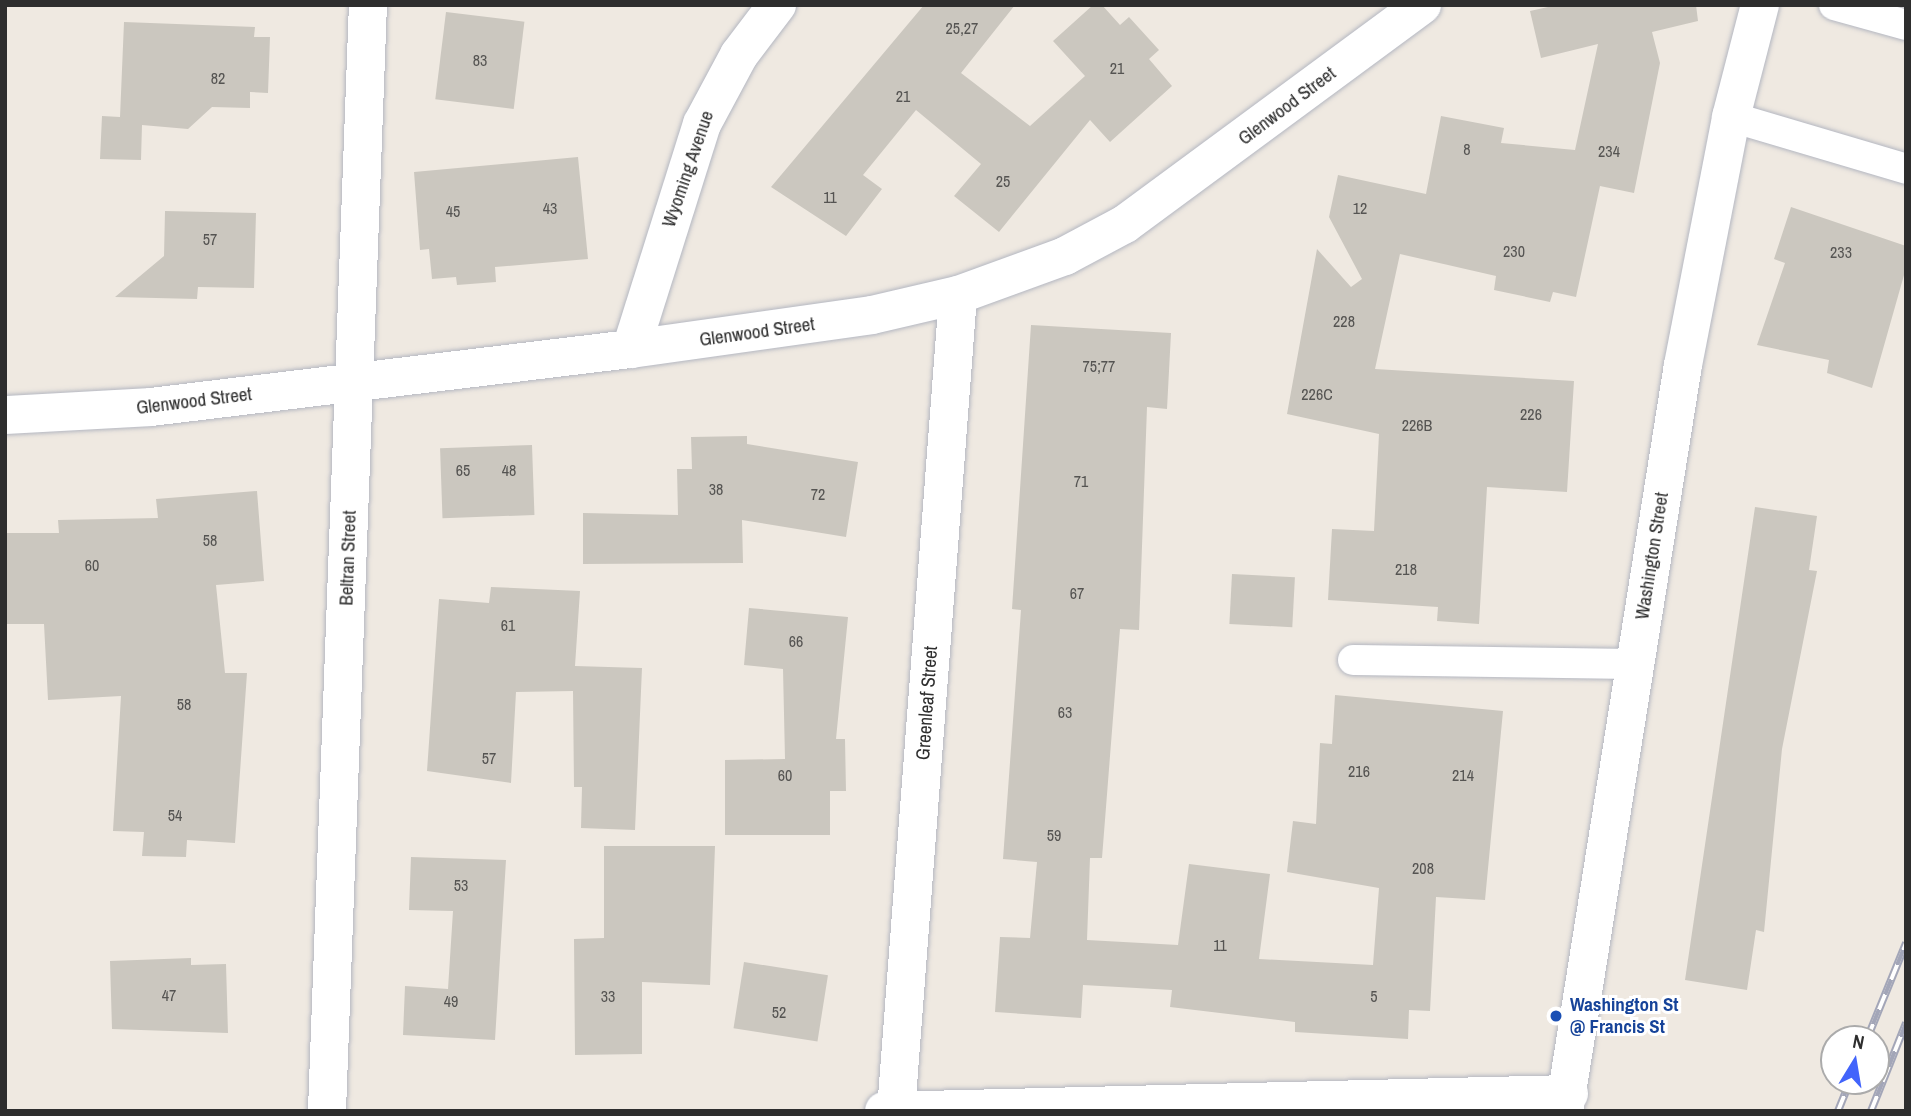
<!DOCTYPE html>
<html>
<head>
<meta charset="utf-8">
<style>
  body { margin:0 }
  #map { position:relative; width:1911px; height:1116px; overflow:hidden; background:#efe9e1; font-family:"Archivo Narrow",sans-serif }
  div>[style] { position:absolute }
  [style*='--x'] { left:calc(var(--x)*1px); top:calc(var(--y)*1px); width:calc(var(--w)*1px); rotate:calc(var(--a)*1deg) }
  .building>* { inset:0; background:#cbc7bf; transform-origin:0 0 }
  .roads { filter:drop-shadow(0 0 2px #b4b7c1) drop-shadow(0 0 2px #b4b7c1) }
  .service>* { height:30px; margin:-15px; padding:0 15px; transform-origin:15px; border-radius:15px; background:#fff }
  .minor>* { height:38px; margin:-19px; padding:0 19px; transform-origin:19px; border-radius:19px; background:#fff }
  .tertiary>* { height:38px; margin:-19px; padding:0 19px; transform-origin:19px; border-radius:19px; background:#fff }
  .rail>* { height:8px; margin-top:-4px; transform-origin:0; background:repeating-linear-gradient(90deg,#fff 0 16px,#a3a6b8 0 32px); box-sizing:border-box; border-block:2px solid #a3a6b8 }
  .dots>* { width:19px; height:19px; translate:-50% -50%; box-sizing:border-box; border:4px solid #fff; border-radius:50% }
  span { translate:-50% -50%; white-space:nowrap; text-align:center; line-height:1.15; -webkit-text-stroke:6px #fff; paint-order:stroke }
  .number-label { font-size:16px; color:#555452 }
  .number-label span { -webkit-text-stroke-width:0 }
  .street-label { font-size:19px; color:#2e2e2e }
  .transit-label { font-size:19px; color:#164399; font-weight:700 }
  .left { translate:0 -50%; text-align:left }
  .frame { position:absolute; inset:0; border:7px solid #2e2e2e; pointer-events:none }
  .north { position:absolute; left:1820px; top:1025px; width:70px; height:70px; box-sizing:border-box; background:#fff; border:2px solid #ababab; border-radius:50%; rotate:11deg; font-size:19px; font-weight:700; line-height:28px; text-align:center; color:#2e2e2e }
  .north::after { content:''; display:block; margin:auto; width:24px; height:32px; background:#4264fb; clip-path:polygon(50% 0,100% 100%,50% 72%,0 100%) }
</style>
</head>
<body>
<div id="map">
  <div class="building">
    <div style="clip-path:polygon(924px 5px,1015px 5px,961px 73px,1030px 126px,1085px 76px,1053px 41px,1093px 5px,1102px 5px,1120px 25px,1129px 17px,1159px 50px,1149px 59px,1172px 86px,1110px 142px,1090px 120px,999px 232px,954px 196px,981px 164px,916px 110px,863px 175px,882px 189px,846px 236px,771px 187px)"></div>
    <div style="clip-path:polygon(1557px 5px,1696px 5px,1698px 21px,1652px 32px,1660px 63px,1634px 193px,1600px 186px,1576px 297px,1553px 292px,1550px 302px,1494px 290px,1496px 276px,1400px 254px,1375px 369px,1574px 381px,1567px 492px,1487px 487px,1479px 624px,1437px 621px,1438px 607px,1328px 600px,1332px 529px,1374px 531px,1379px 434px,1287px 414px,1317px 249px,1351px 287px,1362px 279px,1329px 217px,1338px 175px,1426px 194px,1441px 116px,1504px 128px,1501px 143px,1575px 150px,1598px 44px,1541px 58px,1530px 11px)"></div>
    <div style="left:446px;top:12px;width:79px;height:88px;rotate:7deg"></div>
    <div style="clip-path:polygon(124px 22px,255px 27px,254px 37px,270px 37px,268px 93px,250px 92px,250px 108px,212px 107px,188px 129px,142px 125px,141px 160px,100px 159px,102px 116px,120px 117px)"></div>
    <div style="clip-path:polygon(578px 157px,588px 259px,495px 267px,496px 282px,457px 285px,456px 277px,432px 279px,429px 249px,420px 250px,414px 172px)"></div>
    <div style="clip-path:polygon(1791px 207px,1906px 246px,1906px 268px,1872px 388px,1827px 373px,1829px 360px,1757px 345px,1785px 263px,1774px 259px)"></div>
    <div style="clip-path:polygon(165px 211px,256px 213px,254px 288px,198px 287px,197px 299px,115px 297px,164px 256px)"></div>
    <div style="clip-path:polygon(1031px 325px,1171px 333px,1167px 409px,1147px 407px,1139px 630px,1120px 629px,1102px 858px,1090px 858px,1087px 940px,1178px 945px,1189px 864px,1270px 874px,1259px 959px,1373px 965px,1379px 888px,1287px 872px,1293px 821px,1316px 824px,1320px 743px,1332px 744px,1335px 695px,1503px 711px,1485px 900px,1436px 897px,1430px 1011px,1409px 1010px,1408px 1039px,1295px 1032px,1295px 1022px,1170px 1007px,1172px 990px,1083px 985px,1081px 1018px,995px 1012px,1000px 937px,1030px 938px,1037px 862px,1003px 859px,1021px 610px,1012px 609px)"></div>
    <div style="clip-path:polygon(747px 436px,747px 444px,858px 462px,846px 537px,742px 520px,743px 563px,583px 564px,583px 513px,678px 515px,677px 469px,692px 469px,691px 437px)"></div>
    <div style="left:532px;top:445px;width:70px;height:92px;rotate:88deg"></div>
    <div style="clip-path:polygon(257px 491px,264px 581px,216px 585px,225px 673px,247px 673px,235px 843px,187px 840px,186px 857px,142px 856px,144px 832px,113px 831px,121px 696px,48px 700px,44px 624px,5px 624px,5px 533px,59px 533px,58px 520px,158px 518px,156px 499px)"></div>
    <div style="clip-path:polygon(1755px 507px,1817px 516px,1809px 570px,1817px 571px,1782px 749px,1764px 932px,1756px 930px,1747px 990px,1685px 980px)"></div>
    <div style="left:1232px;top:574px;width:63px;height:50px;rotate:3deg"></div>
    <div style="clip-path:polygon(491px 587px,580px 591px,575px 666px,642px 668px,635px 830px,581px 828px,582px 787px,574px 787px,573px 691px,516px 692px,511px 783px,427px 771px,439px 599px,489px 603px)"></div>
    <div style="clip-path:polygon(749px 608px,848px 617px,836px 739px,845px 739px,846px 791px,830px 791px,830px 835px,725px 835px,725px 760px,785px 759px,783px 669px,744px 665px)"></div>
    <div style="clip-path:polygon(604px 846px,715px 846px,710px 985px,642px 982px,642px 1054px,575px 1055px,574px 939px,604px 938px)"></div>
    <div style="clip-path:polygon(411px 857px,506px 860px,495px 1040px,403px 1035px,405px 986px,448px 989px,453px 911px,409px 910px)"></div>
    <div style="clip-path:polygon(191px 958px,191px 965px,226px 964px,228px 1033px,112px 1029px,110px 961px)"></div>
    <div style="left:744px;top:962px;width:85px;height:67px;rotate:9deg"></div>
  </div>
  <div class="roads">
    <div class="service">
      <div style="--x:1834;--y:5;--w:75;--a:15.5"></div>
      <div style="--x:1731;--y:117;--w:183;--a:16.5"></div>
      <div style="--x:1353;--y:660;--w:282;--a:0.8"></div>
    </div>
    <div class="minor">
      <div style="--x:631;--y:349;--w:236;--a:-72.5"></div>
      <div style="--x:702;--y:124;--w:78;--a:-61.8"></div>
      <div style="--x:739;--y:55;--w:63;--a:-52.8"></div>
      <div style="--x:327;--y:1111;--w:1107;--a:-87.88"></div>
      <div style="--x:884;--y:1111;--w:685;--a:-1.42"></div>
      <div style="--x:896;--y:1111;--w:818;--a:-85.65"></div>
    </div>
    <div class="tertiary">
      <div style="--x:5;--y:415;--w:146;--a:-3.1"></div>
      <div style="--x:151;--y:407;--w:483;--a:-6.9"></div>
      <div style="--x:631;--y:349;--w:243;--a:-8"></div>
      <div style="--x:872;--y:315;--w:88;--a:-13.1"></div>
      <div style="--x:958;--y:295;--w:114;--a:-20"></div>
      <div style="--x:1065;--y:256;--w:68;--a:-28.1"></div>
      <div style="--x:1125;--y:224;--w:369;--a:-36.4"></div>
      <div style="--x:1564;--y:1111;--w:755;--a:-80.94"></div>
      <div style="--x:1683;--y:365;--w:253;--a:-79"></div>
      <div style="--x:1731;--y:117;--w:116;--a:-75.5"></div>
    </div>
  </div>
  <div class="rail">
    <div style="--x:1867;--y:1039;--w:104;--a:-67.9"></div>
    <div style="--x:1838;--y:1111;--w:32;--a:-68"></div>
    <div style="--x:1871;--y:1111;--w:95;--a:-68.3"></div>
  </div>
  <div class="dots">
    <div style="left:1556px;top:1016px;background:#1a4fb4"></div>
  </div>
  <div class="number-label">
    <span style="left:962px;top:28px">25,27</span>
    <span style="left:480px;top:60px">83</span>
    <span style="left:1117px;top:68px">21</span>
    <span style="left:218px;top:78px">82</span>
    <span style="left:903px;top:96px">21</span>
    <span style="left:1467px;top:149px">8</span>
    <span style="left:1609px;top:151px">234</span>
    <span style="left:1003px;top:181px">25</span>
    <span style="left:830px;top:197px">11</span>
    <span style="left:550px;top:208px">43</span>
    <span style="left:1360px;top:208px">12</span>
    <span style="left:453px;top:211px">45</span>
    <span style="left:210px;top:239px">57</span>
    <span style="left:1514px;top:251px">230</span>
    <span style="left:1841px;top:252px">233</span>
    <span style="left:1344px;top:321px">228</span>
    <span style="left:1099px;top:366px">75;77</span>
    <span style="left:1317px;top:394px">226C</span>
    <span style="left:1531px;top:414px">226</span>
    <span style="left:1417px;top:425px">226B</span>
    <span style="left:463px;top:470px">65</span>
    <span style="left:509px;top:470px">48</span>
    <span style="left:1081px;top:481px">71</span>
    <span style="left:716px;top:489px">38</span>
    <span style="left:818px;top:494px">72</span>
    <span style="left:210px;top:540px">58</span>
    <span style="left:92px;top:565px">60</span>
    <span style="left:1406px;top:569px">218</span>
    <span style="left:1077px;top:593px">67</span>
    <span style="left:508px;top:625px">61</span>
    <span style="left:796px;top:641px">66</span>
    <span style="left:184px;top:704px">58</span>
    <span style="left:1065px;top:712px">63</span>
    <span style="left:489px;top:758px">57</span>
    <span style="left:1359px;top:771px">216</span>
    <span style="left:785px;top:775px">60</span>
    <span style="left:1463px;top:775px">214</span>
    <span style="left:175px;top:815px">54</span>
    <span style="left:1054px;top:835px">59</span>
    <span style="left:1423px;top:868px">208</span>
    <span style="left:461px;top:885px">53</span>
    <span style="left:1220px;top:945px">11</span>
    <span style="left:169px;top:995px">47</span>
    <span style="left:608px;top:996px">33</span>
    <span style="left:1374px;top:996px">5</span>
    <span style="left:451px;top:1001px">49</span>
    <span style="left:779px;top:1012px">52</span>
  </div>
  <div class="street-label">
    <span style="left:1287px;top:106px;rotate:-37deg">Glenwood Street</span>
    <span style="left:688px;top:169px;rotate:-71deg">Wyoming Avenue</span>
    <span style="left:757px;top:332px;rotate:-8deg">Glenwood Street</span>
    <span style="left:194px;top:401px;rotate:-7deg">Glenwood Street</span>
    <span style="left:1652px;top:556px;rotate:-81deg">Washington Street</span>
    <span style="left:348px;top:558px;rotate:-88deg">Beltran Street</span>
    <span style="left:927px;top:703px;rotate:-86deg">Greenleaf Street</span>
  </div>
  <div class="transit-label">
    <span class="left" style="left:1570px;top:1016px">Washington St<br>@ Francis St</span>
  </div>
  <div class="frame"></div>
  <div class="north">N</div>
</div>
</body>
</html>
